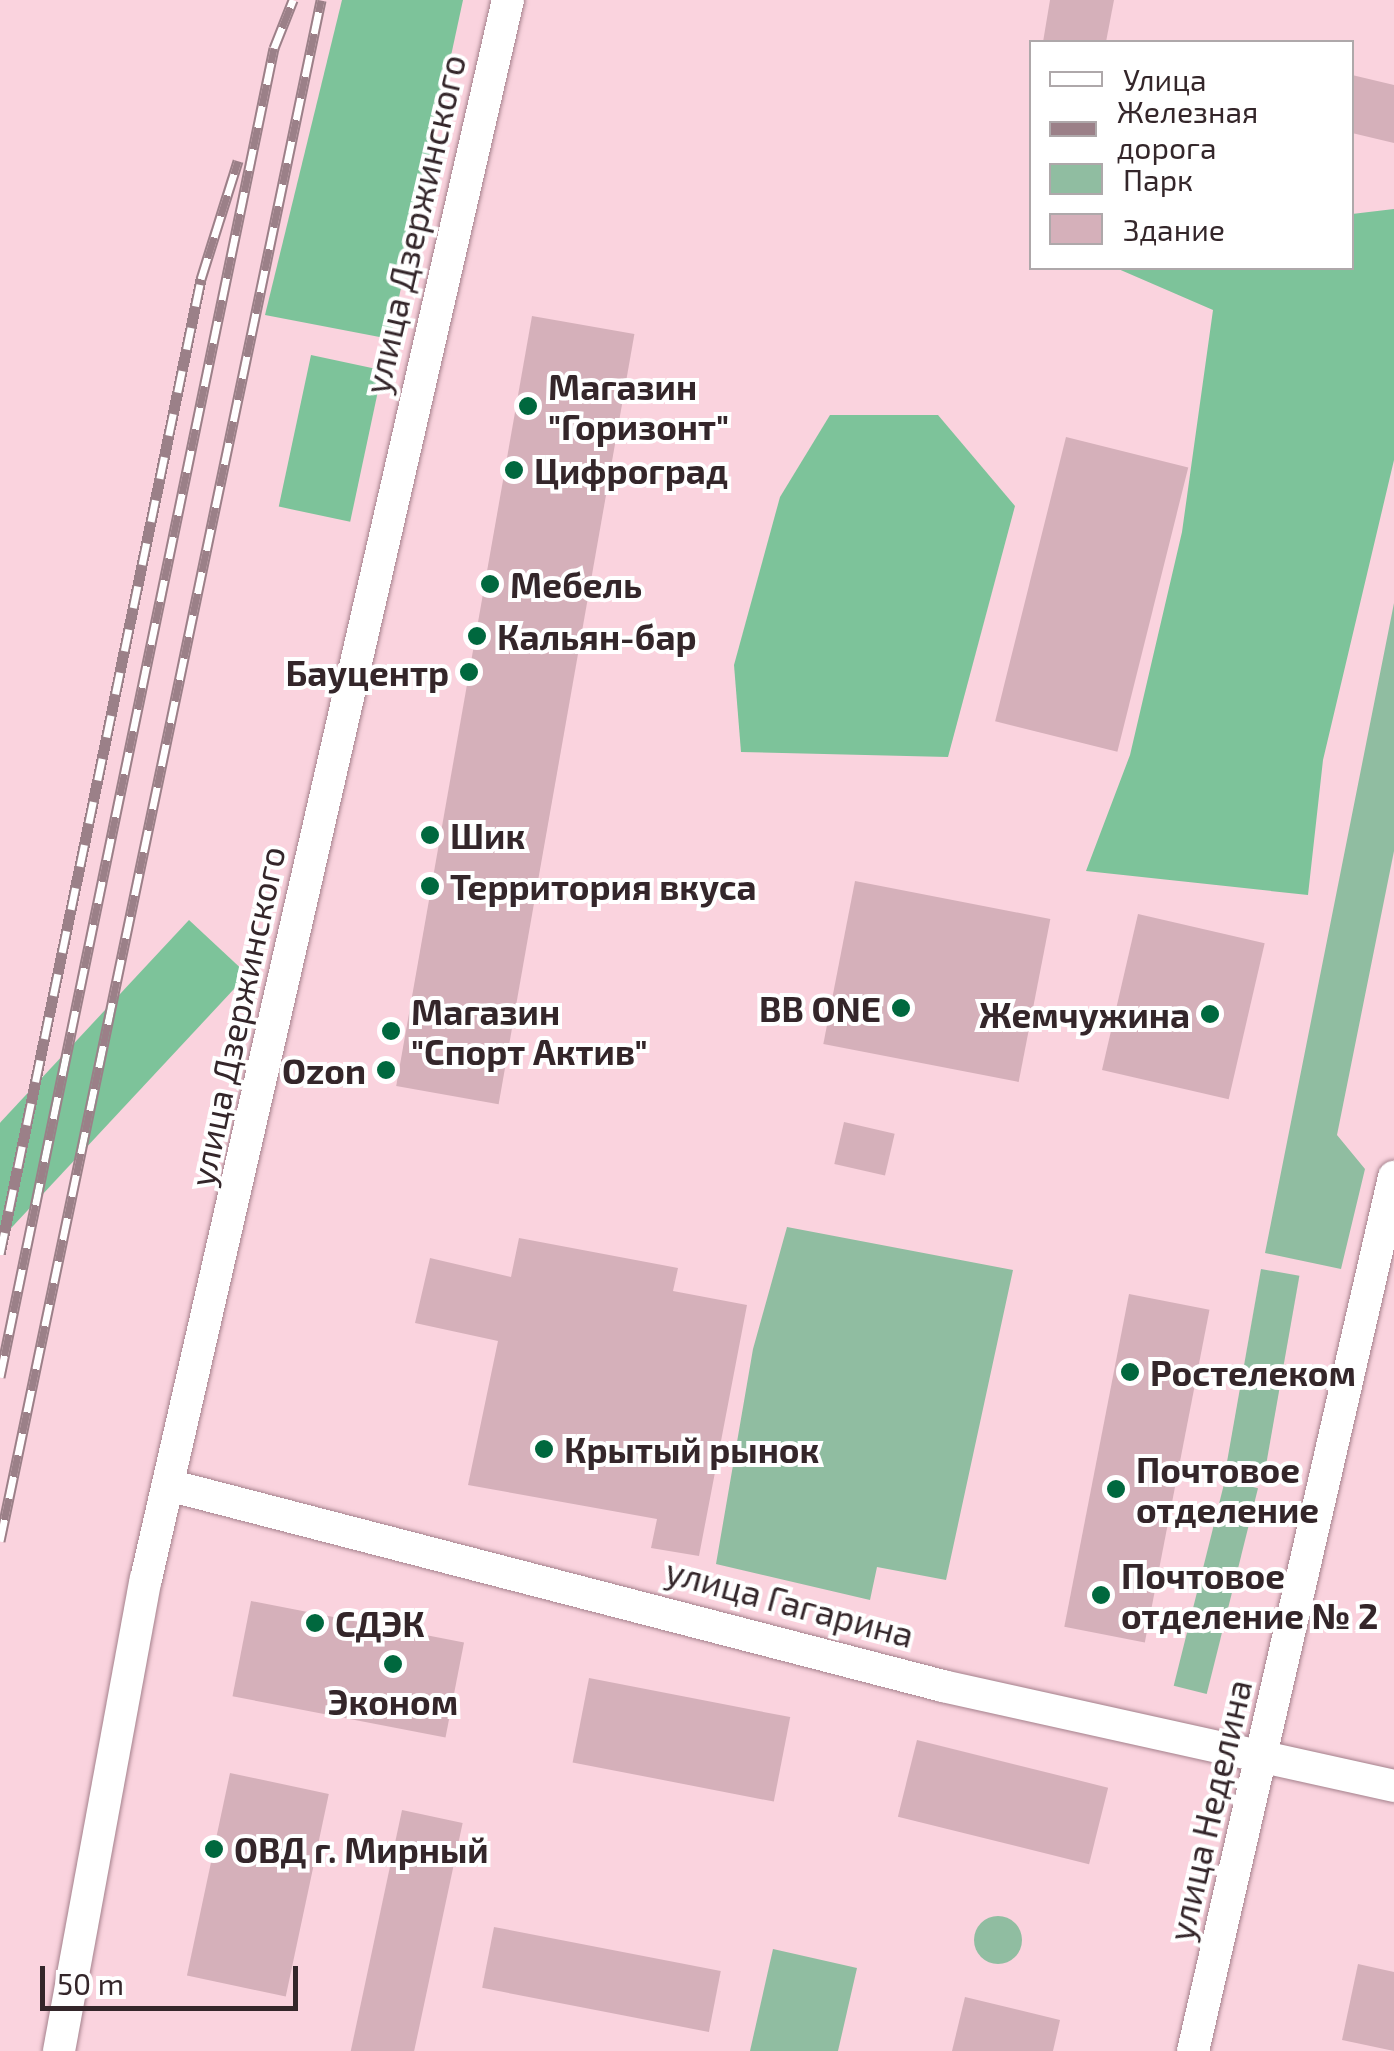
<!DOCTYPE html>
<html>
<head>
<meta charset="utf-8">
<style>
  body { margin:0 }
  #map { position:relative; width:1394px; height:2051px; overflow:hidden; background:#fad3de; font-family:"Exo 2",sans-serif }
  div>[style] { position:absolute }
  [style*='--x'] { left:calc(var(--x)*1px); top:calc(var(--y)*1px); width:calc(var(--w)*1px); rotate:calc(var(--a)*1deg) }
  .green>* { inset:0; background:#90bda1; transform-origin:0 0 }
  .round { border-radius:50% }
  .forest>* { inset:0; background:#7dc39a; transform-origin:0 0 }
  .building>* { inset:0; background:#d5b0ba; transform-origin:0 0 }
  .roads { filter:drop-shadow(0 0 2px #a4818c) drop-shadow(0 0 2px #a4818c) }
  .minor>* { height:32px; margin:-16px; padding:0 16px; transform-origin:16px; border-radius:16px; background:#fff }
  .rail>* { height:11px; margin-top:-5.5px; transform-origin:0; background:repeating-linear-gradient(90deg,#fff 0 22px,#9b8088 0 44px); box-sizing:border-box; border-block:2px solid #9b8088 }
  .dots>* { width:28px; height:28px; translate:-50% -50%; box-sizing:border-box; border:5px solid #fff; border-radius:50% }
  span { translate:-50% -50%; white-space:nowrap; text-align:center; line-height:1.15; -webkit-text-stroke:8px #fff; paint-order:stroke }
  .street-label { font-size:35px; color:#34262a }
  .poi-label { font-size:35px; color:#34262a; font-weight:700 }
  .left { translate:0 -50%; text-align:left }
  .right { translate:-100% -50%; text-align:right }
  .legend { position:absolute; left:1029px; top:40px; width:325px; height:230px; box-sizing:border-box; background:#fff; border:2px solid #aea8aa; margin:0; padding:12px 18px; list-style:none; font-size:30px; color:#34262a }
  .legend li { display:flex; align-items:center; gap:20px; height:50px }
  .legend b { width:50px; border:2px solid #aea8aa }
  .scale { position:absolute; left:40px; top:1966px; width:258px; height:45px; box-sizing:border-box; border:5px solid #34262a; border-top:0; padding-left:12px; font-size:30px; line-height:35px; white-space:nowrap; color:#34262a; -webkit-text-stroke:8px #fff; paint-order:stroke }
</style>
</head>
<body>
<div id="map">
  <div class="green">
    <div style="clip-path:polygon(1394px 603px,1394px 851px,1337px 1135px,1365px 1169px,1341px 1269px,1265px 1253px)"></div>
    <div style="clip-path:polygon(787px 1227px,1013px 1270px,946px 1580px,877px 1567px,870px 1600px,716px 1564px,753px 1349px)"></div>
    <div style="left:1261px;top:1269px;width:39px;height:202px;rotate:10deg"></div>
    <div style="left:1225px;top:1480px;width:34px;height:212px;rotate:14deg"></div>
    <div class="round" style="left:974px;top:1916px;width:48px;height:48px"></div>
    <div style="clip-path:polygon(773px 1949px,857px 1968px,838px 2051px,750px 2051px)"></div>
  </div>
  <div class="forest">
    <div style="clip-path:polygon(342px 0,463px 0,390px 339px,265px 315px)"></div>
    <div style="clip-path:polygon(1394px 209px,1394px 460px,1323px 760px,1308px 895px,1086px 871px,1130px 755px,1182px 532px,1213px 310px,1116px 268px,1352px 268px,1352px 214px)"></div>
    <div style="left:311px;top:355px;width:73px;height:155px;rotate:12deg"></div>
    <div style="clip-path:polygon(830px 415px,938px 415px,1015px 506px,948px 757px,741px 752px,734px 665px,780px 497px)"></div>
    <div style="left:189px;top:920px;width:80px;height:634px;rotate:43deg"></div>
  </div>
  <div class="building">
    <div style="clip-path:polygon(1050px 0,1114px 0,1106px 42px,1043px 42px)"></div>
    <div style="clip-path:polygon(1352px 75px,1394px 85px,1394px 143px,1352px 133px)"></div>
    <div style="left:532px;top:316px;width:104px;height:782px;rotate:10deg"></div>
    <div style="left:1066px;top:437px;width:126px;height:293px;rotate:14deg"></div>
    <div style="left:855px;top:881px;width:199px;height:166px;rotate:11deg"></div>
    <div style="left:1138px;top:914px;width:130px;height:160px;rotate:13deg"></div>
    <div style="left:844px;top:1122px;width:52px;height:43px;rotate:13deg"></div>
    <div style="clip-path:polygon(519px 1238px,678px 1268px,673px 1291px,747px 1305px,699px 1556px,651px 1548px,657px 1519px,468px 1485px,498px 1341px,415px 1323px,430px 1258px,511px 1277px)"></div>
    <div style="left:1129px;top:1294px;width:82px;height:339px;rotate:11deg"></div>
    <div style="left:251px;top:1601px;width:217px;height:97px;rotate:11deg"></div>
    <div style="left:589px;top:1678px;width:205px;height:86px;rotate:11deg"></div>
    <div style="left:917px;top:1740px;width:197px;height:79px;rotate:14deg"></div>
    <div style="left:230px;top:1773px;width:101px;height:207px;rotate:12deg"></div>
    <div style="left:402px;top:1810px;width:62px;height:247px;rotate:12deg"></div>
    <div style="left:494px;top:1927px;width:231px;height:62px;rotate:11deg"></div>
    <div style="clip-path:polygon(1358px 1964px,1394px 1972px,1394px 2051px,1342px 2040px)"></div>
    <div style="clip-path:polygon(965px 1997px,1060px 2020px,1053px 2051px,952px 2051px)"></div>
  </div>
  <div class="roads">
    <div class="minor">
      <div style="--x:168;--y:1485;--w:801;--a:14.54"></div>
      <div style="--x:943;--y:1686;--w:462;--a:12.5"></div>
      <div style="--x:59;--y:2051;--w:480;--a:-79.6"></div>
      <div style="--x:146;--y:1579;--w:1620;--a:-77.09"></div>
      <div style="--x:1193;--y:2051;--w:897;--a:-77.05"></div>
    </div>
  </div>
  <div class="rail">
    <div style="--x:0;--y:1254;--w:996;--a:-78.35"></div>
    <div style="--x:201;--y:279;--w:124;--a:-72.6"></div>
    <div style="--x:0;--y:1377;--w:1357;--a:-78.35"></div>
    <div style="--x:274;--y:48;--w:52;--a:-68.4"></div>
    <div style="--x:0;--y:1541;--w:1574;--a:-78.23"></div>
  </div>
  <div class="dots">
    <div style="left:528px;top:406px;background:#00683e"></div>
    <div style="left:514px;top:470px;background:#00683e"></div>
    <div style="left:490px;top:584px;background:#00683e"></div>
    <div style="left:477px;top:636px;background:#00683e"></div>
    <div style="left:469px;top:672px;background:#00683e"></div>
    <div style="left:430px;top:835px;background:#00683e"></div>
    <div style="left:430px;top:886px;background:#00683e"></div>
    <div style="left:901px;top:1008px;background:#00683e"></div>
    <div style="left:1210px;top:1014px;background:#00683e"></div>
    <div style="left:391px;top:1031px;background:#00683e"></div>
    <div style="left:386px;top:1070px;background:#00683e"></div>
    <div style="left:1130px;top:1372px;background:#00683e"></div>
    <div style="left:544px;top:1449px;background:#00683e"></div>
    <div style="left:1116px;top:1489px;background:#00683e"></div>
    <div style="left:1101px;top:1595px;background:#00683e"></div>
    <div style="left:315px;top:1623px;background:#00683e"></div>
    <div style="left:393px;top:1664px;background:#00683e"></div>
    <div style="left:214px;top:1849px;background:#00683e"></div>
  </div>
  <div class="street-label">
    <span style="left:414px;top:224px;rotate:-77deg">улица Дзержинского</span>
    <span style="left:236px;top:1016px;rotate:-78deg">улица Дзержинского</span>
    <span style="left:790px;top:1602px;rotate:15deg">улица Гагарина</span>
    <span style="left:1209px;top:1810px;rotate:-77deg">улица Неделина</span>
  </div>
  <div class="poi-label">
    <span class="left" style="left:548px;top:406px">Магазин<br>"Горизонт"</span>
    <span class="left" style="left:534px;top:470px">Цифроград</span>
    <span class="left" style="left:510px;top:584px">Мебель</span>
    <span class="left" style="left:497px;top:636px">Кальян-бар</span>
    <span class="right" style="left:449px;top:672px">Бауцентр</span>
    <span class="left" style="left:450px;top:835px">Шик</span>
    <span class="left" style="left:450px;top:886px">Территория вкуса</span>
    <span class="right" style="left:881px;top:1008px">BB ONE</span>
    <span class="left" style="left:411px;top:1031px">Магазин<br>"Спорт Актив"</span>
    <span class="right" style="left:1190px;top:1014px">Жемчужина</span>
    <span class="right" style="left:366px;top:1070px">Ozon</span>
    <span class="left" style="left:1150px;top:1372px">Ростелеком</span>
    <span class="left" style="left:564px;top:1449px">Крытый рынок</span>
    <span class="left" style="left:1136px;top:1489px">Почтовое<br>отделение</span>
    <span class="left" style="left:1121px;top:1595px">Почтовое<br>отделение № 2</span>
    <span class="left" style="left:335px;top:1623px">СДЭК</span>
    <span style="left:393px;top:1701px">Эконом</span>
    <span class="left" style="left:234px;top:1849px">ОВД г. Мирный</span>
  </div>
  <ul class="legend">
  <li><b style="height:12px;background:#fff"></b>Улица</li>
  <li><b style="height:12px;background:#9b8088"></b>Железная дорога</li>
  <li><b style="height:28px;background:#90bda1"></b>Парк</li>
  <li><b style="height:28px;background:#d5b0ba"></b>Здание</li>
  </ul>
  <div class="scale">50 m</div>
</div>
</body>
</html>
